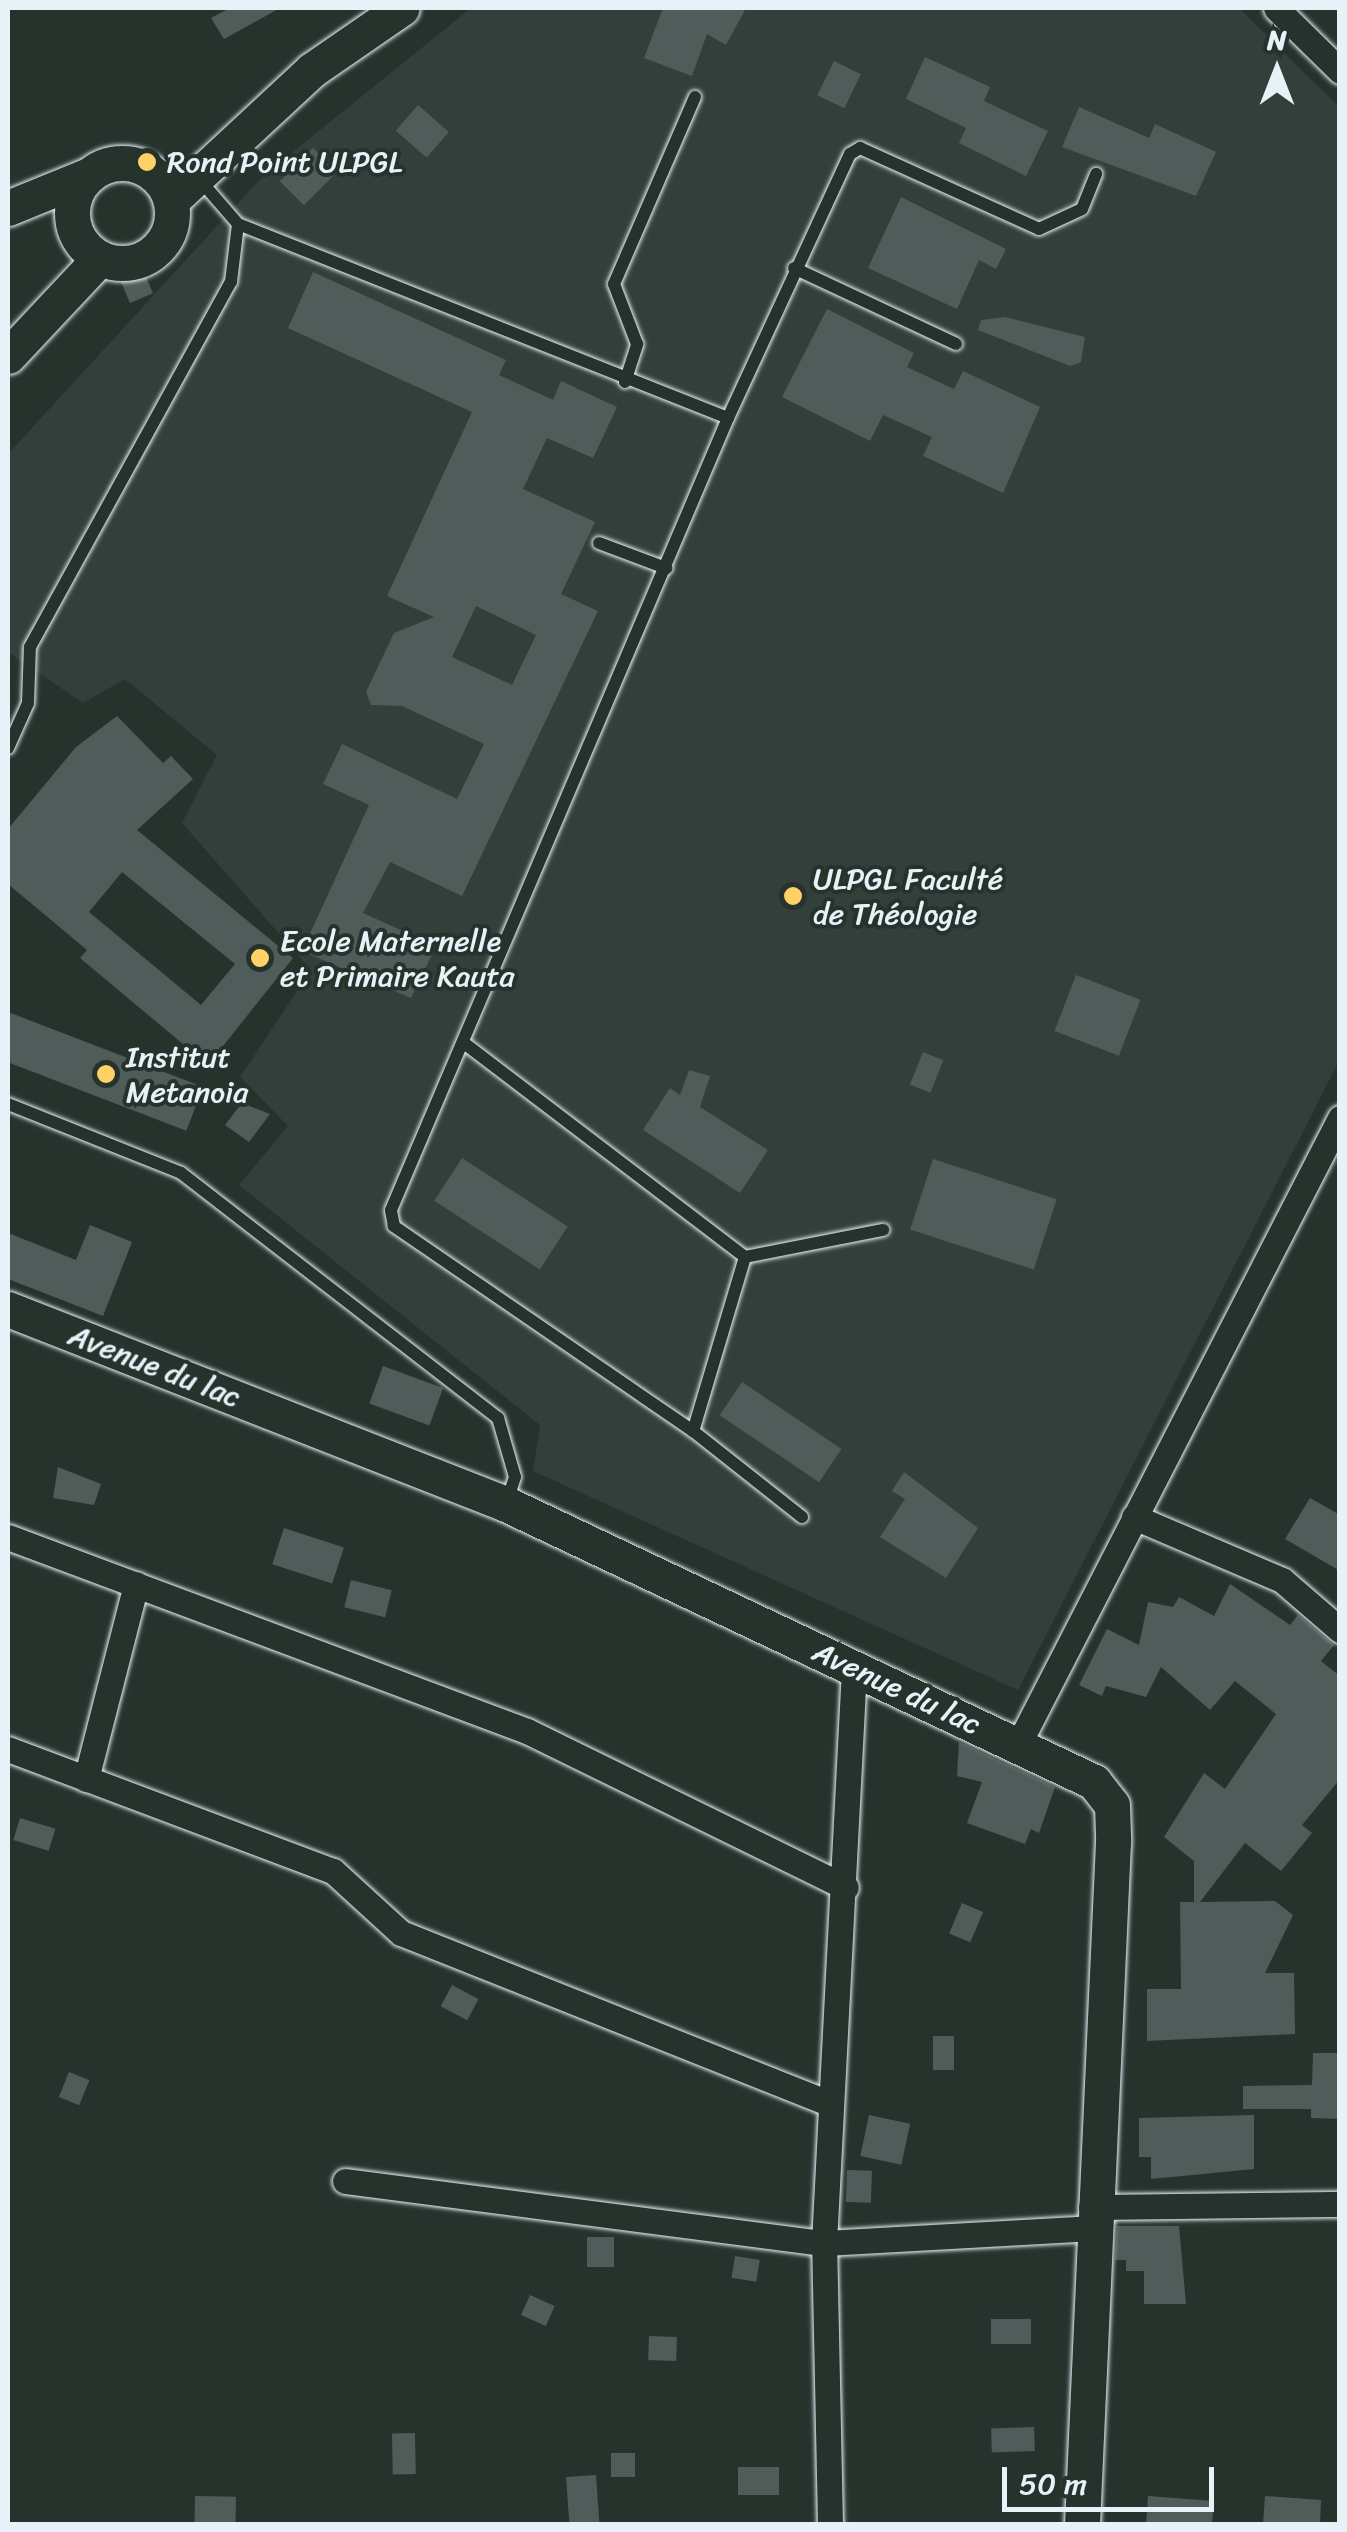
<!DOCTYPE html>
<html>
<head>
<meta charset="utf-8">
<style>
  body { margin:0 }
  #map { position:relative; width:1347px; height:2532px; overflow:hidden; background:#26332d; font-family:Sriracha,sans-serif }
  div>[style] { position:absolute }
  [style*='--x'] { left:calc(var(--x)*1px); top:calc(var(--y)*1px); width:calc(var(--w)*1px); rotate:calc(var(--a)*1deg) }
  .built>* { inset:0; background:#333f3a }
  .building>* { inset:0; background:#505c59; transform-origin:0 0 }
  .roads { filter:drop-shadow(0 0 2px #e8f1f8) drop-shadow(0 0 2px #e8f1f8) }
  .lane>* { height:12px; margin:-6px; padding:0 6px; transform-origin:6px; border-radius:6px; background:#26332d }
  .street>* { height:25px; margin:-12.5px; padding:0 12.5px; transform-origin:12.5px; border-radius:12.5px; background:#26332d }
  .secondary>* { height:35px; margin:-17.5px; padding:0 17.5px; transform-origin:17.5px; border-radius:17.5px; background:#26332d }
  .secondary>.ring { margin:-17.5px; padding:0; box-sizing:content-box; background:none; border:35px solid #26332d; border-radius:50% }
  .dots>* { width:28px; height:28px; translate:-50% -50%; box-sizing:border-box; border:5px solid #26332d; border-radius:50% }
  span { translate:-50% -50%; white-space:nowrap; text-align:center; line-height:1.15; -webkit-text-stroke:8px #26332d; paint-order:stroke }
  .poi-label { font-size:30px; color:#e8f1f8 }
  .left { translate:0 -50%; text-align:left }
  .street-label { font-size:30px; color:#e8f1f8 }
  .frame { position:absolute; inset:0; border:10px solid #e8f1f8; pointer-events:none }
  .north { position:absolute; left:1227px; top:20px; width:100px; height:100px; -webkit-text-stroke:8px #26332d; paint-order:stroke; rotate:0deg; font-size:28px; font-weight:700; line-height:40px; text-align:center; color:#e8f1f8 }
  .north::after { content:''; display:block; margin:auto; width:35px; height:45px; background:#e8f1f8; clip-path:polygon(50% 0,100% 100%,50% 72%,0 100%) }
  .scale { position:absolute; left:1002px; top:2467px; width:212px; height:45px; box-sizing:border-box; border:5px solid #e8f1f8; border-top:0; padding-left:12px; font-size:30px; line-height:35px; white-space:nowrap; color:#e8f1f8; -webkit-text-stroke:8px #26332d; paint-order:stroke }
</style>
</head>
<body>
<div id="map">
  <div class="built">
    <div style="clip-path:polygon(471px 8px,1239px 8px,1339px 107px,1339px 1061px,1018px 1690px,533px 1471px,540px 1425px,239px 1185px,288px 1126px,240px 1077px,311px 970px,182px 823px,217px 755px,125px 679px,83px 703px,8px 652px,8px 454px,262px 177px)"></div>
  </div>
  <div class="building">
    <div style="clip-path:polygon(230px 8px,280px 8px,224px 39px,211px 18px)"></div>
    <div style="clip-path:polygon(663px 8px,746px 8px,726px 45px,707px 34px,692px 76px,644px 58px)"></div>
    <div style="clip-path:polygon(925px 57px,990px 87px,984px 101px,1048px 131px,1026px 176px,959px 143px,966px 128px,906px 99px)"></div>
    <div style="left:834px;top:61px;width:30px;height:38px;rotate:26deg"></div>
    <div style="left:418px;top:105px;width:41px;height:34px;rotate:41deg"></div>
    <div style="clip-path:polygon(1079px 107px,1149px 138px,1155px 124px,1216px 152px,1196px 196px,1062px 147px)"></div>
    <div style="left:313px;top:148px;width:34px;height:47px;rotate:45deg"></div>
    <div style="clip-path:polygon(901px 197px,1006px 249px,996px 269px,979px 260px,957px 309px,868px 268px)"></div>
    <div style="left:144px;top:272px;width:23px;height:25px;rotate:67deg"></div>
    <div style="clip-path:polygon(evenodd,313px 272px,506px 360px,499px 375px,553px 400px,561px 381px,617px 407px,593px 458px,547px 438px,523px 489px,595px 522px,561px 594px,598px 611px,462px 896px,390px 862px,363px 913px,436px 946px,411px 998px,302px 951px,369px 805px,323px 784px,342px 744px,457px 799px,484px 744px,402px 706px,371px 705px,366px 692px,394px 633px,434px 617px,387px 596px,472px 412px,288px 328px,313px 272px,476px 606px,536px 635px,512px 685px,452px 657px,476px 606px)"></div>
    <div style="clip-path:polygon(827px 309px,914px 353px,907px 367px,954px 389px,963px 371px,1040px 407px,1003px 493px,923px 456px,932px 437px,883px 415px,870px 441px,782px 397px)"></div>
    <div style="clip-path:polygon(1005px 317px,1085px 337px,1081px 362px,1070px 366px,978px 330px,981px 320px)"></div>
    <div style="clip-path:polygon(evenodd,117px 716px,163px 763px,171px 756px,193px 779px,137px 830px,293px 958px,208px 1065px,80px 958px,87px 950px,8px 884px,8px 829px,76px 747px,117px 716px,122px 872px,235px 964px,201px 1005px,89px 912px,122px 872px)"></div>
    <div style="left:1076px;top:975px;width:69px;height:60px;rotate:21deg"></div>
    <div style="left:8px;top:1012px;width:209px;height:47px;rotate:21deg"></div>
    <div style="left:923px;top:1052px;width:22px;height:35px;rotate:22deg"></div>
    <div style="clip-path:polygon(689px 1070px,710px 1076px,700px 1107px,768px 1150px,740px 1193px,643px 1130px,670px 1088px,680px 1095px)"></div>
    <div style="clip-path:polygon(242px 1103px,270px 1114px,249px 1142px,225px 1125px)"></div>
    <div style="left:462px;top:1158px;width:126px;height:51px;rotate:33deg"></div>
    <div style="left:933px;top:1159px;width:130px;height:74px;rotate:18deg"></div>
    <div style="clip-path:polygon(90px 1225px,132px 1242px,103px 1316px,8px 1279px,8px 1233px,76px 1260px)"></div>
    <div style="left:383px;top:1366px;width:64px;height:40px;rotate:20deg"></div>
    <div style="left:742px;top:1382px;width:120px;height:40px;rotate:34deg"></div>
    <div style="clip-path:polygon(58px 1467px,101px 1484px,94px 1505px,53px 1498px)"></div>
    <div style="clip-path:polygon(904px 1472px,978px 1528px,946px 1578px,880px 1537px,905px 1499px,892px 1491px)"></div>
    <div style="clip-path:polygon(1310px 1498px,1340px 1515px,1340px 1571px,1285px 1539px)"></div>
    <div style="left:284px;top:1528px;width:63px;height:38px;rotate:18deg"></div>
    <div style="left:351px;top:1580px;width:42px;height:28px;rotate:14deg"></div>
    <div style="clip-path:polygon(1230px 1584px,1290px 1625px,1298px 1615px,1334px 1645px,1321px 1661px,1340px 1676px,1340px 1779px,1302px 1825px,1312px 1833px,1281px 1871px,1245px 1843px,1200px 1902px,1275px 1901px,1293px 1915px,1265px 1973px,1294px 1973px,1295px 2034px,1147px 2041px,1147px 1989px,1181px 1989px,1180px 1902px,1194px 1902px,1194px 1861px,1164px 1837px,1204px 1773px,1225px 1789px,1276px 1714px,1235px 1681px,1210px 1710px,1161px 1667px,1146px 1697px,1106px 1686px,1102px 1696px,1079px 1685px,1107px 1629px,1139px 1645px,1148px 1602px,1173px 1607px,1179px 1597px,1214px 1616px)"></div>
    <div style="clip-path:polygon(959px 1742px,1055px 1787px,1039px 1833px,1031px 1829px,1025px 1844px,967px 1823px,982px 1782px,957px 1776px)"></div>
    <div style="left:20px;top:1818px;width:37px;height:23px;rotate:17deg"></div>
    <div style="left:962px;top:1903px;width:23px;height:33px;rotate:23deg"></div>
    <div style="left:452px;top:1985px;width:30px;height:24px;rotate:28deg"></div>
    <div style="left:933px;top:2036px;width:21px;height:34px"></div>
    <div style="clip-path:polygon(1313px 2053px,1340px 2053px,1340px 2119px,1311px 2118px,1311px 2109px,1243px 2109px,1243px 2086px,1312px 2085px)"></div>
    <div style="left:69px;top:2072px;width:22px;height:27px;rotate:22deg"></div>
    <div style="left:869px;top:2115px;width:42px;height:42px;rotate:12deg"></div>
    <div style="clip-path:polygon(1254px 2115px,1254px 2169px,1151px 2179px,1151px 2157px,1139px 2157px,1139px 2118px)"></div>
    <div style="left:847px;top:2170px;width:25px;height:32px;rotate:2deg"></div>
    <div style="clip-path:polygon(1117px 2226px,1179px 2226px,1186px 2304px,1144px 2304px,1144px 2271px,1126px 2271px,1126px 2260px,1115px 2260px)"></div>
    <div style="left:587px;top:2237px;width:27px;height:30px"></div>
    <div style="left:735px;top:2256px;width:25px;height:22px;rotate:9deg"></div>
    <div style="left:530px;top:2295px;width:27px;height:22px;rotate:24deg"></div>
    <div style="left:991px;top:2319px;width:40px;height:25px"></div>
    <div style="left:649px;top:2336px;width:28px;height:24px;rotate:2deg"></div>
    <div style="left:1034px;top:2427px;width:24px;height:43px;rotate:88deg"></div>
    <div style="left:415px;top:2433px;width:41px;height:23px;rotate:89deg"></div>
    <div style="left:611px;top:2453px;width:24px;height:24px"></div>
    <div style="left:738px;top:2467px;width:41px;height:28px"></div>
    <div style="left:596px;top:2475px;width:49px;height:30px;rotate:86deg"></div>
    <div style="left:195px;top:2496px;width:41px;height:27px;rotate:1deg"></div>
    <div style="clip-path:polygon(1148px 2496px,1214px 2501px,1212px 2524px,1146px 2524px)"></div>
    <div style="clip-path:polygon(1265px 2496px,1321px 2500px,1320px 2524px,1263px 2524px)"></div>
  </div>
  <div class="roads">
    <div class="lane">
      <div style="--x:199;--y:179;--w:60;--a:49.1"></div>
      <div style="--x:238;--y:224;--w:527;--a:21.6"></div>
      <div style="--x:794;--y:268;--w:179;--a:25.1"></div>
      <div style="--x:625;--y:382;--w:40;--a:-72"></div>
      <div style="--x:637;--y:344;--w:64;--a:-111"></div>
      <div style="--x:614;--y:284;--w:204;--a:-66.6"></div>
      <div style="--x:599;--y:543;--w:72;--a:20.5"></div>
      <div style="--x:8;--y:748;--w:49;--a:-66"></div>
      <div style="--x:28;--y:703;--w:56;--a:-88"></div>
      <div style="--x:30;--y:647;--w:417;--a:-61.2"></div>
      <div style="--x:231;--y:282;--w:58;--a:-83.1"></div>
      <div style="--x:464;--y:1043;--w:353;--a:37.3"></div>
      <div style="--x:745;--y:1257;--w:182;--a:106.6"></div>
      <div style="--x:8;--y:1104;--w:186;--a:21.7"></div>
      <div style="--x:181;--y:1173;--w:401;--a:37.7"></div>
      <div style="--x:498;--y:1418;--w:61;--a:73.9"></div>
      <div style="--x:515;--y:1477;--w:26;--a:108"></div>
      <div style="--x:745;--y:1257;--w:141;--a:-11.1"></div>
      <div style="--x:802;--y:1517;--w:139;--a:-141.7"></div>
      <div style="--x:693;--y:1431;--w:363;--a:-145.6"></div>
      <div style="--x:394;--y:1226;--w:16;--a:-101"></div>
      <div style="--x:391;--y:1210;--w:861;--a:-66.95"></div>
      <div style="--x:728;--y:418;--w:291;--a:-65.2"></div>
      <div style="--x:850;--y:154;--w:12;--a:-31"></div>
      <div style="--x:860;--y:148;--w:196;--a:24.3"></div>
      <div style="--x:1039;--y:229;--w:47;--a:-24.9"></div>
      <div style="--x:1082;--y:209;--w:38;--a:-68"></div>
    </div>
    <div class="street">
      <div style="--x:1276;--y:8;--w:90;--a:44.5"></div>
      <div style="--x:1134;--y:1517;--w:161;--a:23.1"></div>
      <div style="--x:1282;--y:1580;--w:77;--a:40.8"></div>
      <div style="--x:8;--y:1537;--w:554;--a:20.5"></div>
      <div style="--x:527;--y:1731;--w:355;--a:26.1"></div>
      <div style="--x:1018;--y:1745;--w:705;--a:-62.82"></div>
      <div style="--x:8;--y:1749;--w:347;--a:20.6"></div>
      <div style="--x:333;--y:1871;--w:92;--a:42.4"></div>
      <div style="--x:401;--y:1933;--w:462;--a:21.7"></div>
      <div style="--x:86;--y:1779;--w:201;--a:-75.6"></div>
      <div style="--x:345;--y:2181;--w:483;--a:7.4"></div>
      <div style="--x:824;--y:2243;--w:267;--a:-3.2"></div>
      <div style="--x:1091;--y:2207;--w:249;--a:-0.7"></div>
      <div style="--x:830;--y:2524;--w:281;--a:-91.2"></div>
      <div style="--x:824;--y:2243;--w:576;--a:-87.01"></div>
    </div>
    <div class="secondary">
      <div class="ring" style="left:72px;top:163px;width:65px;height:65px"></div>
      <div style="--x:172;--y:200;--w:191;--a:-42.9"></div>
      <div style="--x:312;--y:70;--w:109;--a:-34.6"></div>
      <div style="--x:8;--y:208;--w:87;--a:-22.2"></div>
      <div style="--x:8;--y:356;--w:134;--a:-46.8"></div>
      <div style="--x:8;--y:1309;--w:535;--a:21.38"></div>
      <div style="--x:506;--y:1504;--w:650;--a:25.3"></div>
      <div style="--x:1094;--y:1782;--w:29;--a:52"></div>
      <div style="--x:1112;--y:1805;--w:37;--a:88"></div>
      <div style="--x:1113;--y:1842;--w:683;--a:92.6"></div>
    </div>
  </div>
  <div class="dots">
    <div style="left:147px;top:162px;background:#ffd166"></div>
    <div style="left:793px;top:896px;background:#ffd166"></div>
    <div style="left:260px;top:958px;background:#ffd166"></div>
    <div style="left:106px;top:1074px;background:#ffd166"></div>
  </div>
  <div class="poi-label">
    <span class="left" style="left:167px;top:162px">Rond Point ULPGL</span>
    <span class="left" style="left:813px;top:896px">ULPGL Faculté<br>de Théologie</span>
    <span class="left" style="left:280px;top:958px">Ecole Maternelle<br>et Primaire Kauta</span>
    <span class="left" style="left:126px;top:1074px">Institut<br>Metanoia</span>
  </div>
  <div class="street-label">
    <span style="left:155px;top:1366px;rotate:21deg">Avenue du lac</span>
    <span style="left:897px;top:1688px;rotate:25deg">Avenue du lac</span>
  </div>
  <div class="frame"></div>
  <div class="north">N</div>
  <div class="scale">50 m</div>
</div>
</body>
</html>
